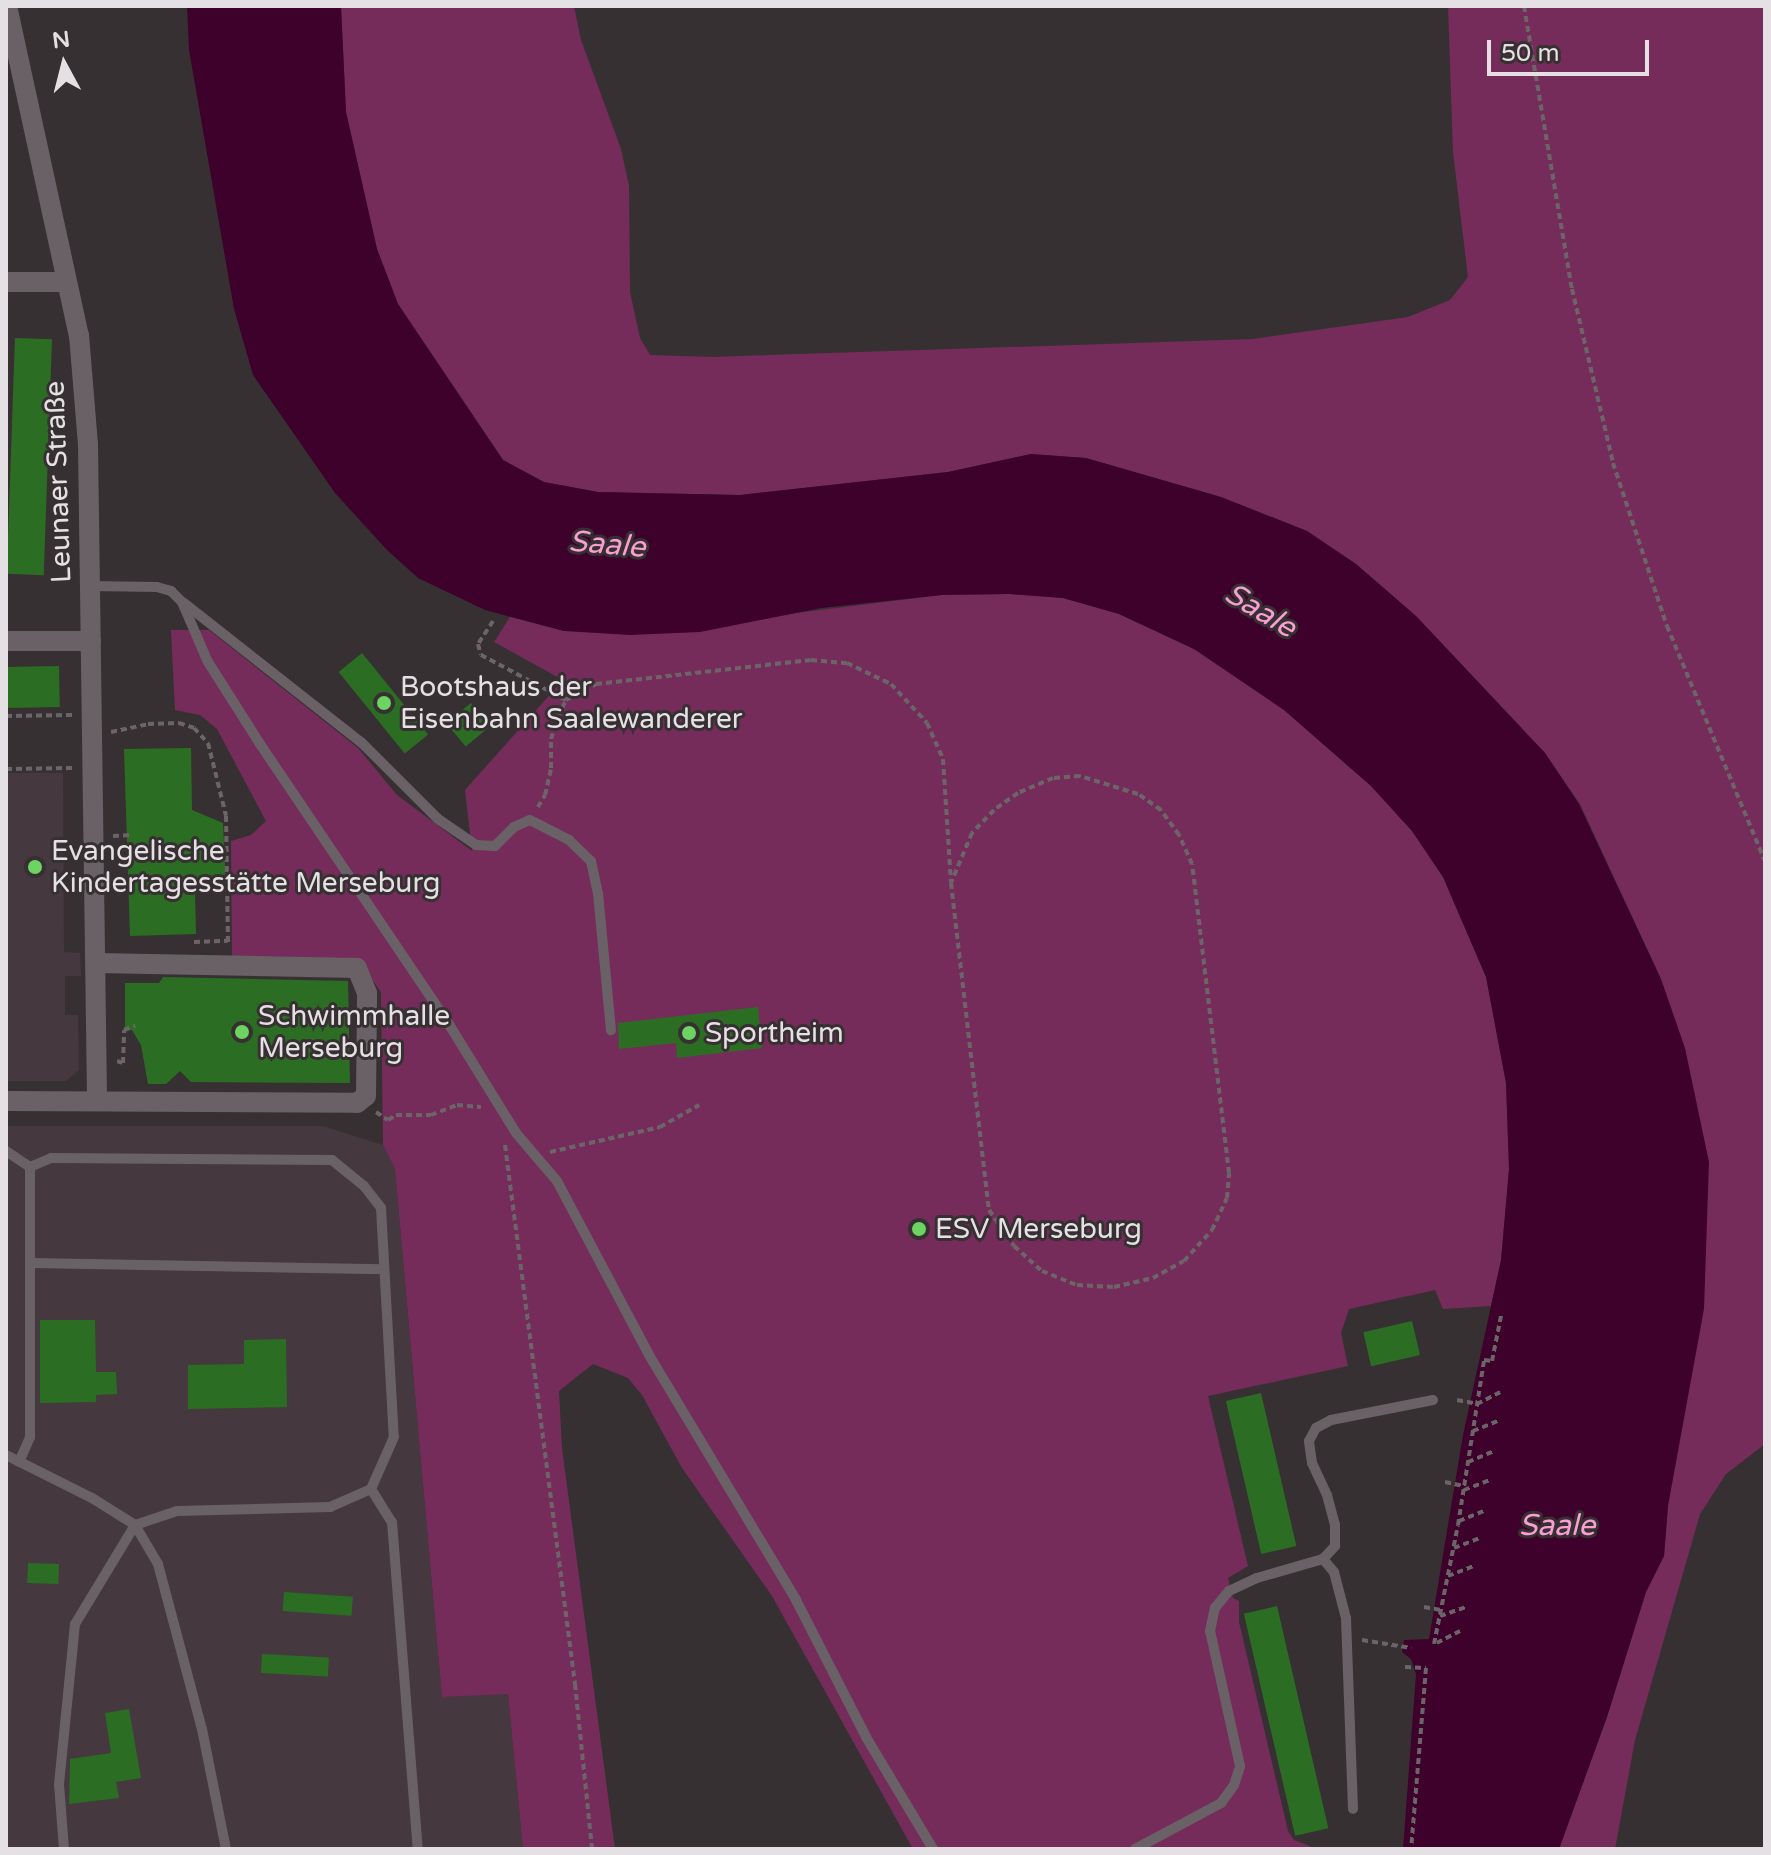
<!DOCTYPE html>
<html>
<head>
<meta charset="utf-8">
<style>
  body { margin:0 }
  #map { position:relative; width:1771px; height:1855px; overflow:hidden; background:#373033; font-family:"Varela Round",sans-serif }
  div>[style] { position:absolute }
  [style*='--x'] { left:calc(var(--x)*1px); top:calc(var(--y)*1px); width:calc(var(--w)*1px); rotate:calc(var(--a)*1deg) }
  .built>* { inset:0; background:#45383f }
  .green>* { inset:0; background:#762c5b }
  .water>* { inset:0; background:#3e012c }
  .building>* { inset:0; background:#2b6e23; transform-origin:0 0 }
  .path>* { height:4px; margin-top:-2px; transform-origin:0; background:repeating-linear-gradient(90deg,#6c6568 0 6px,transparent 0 10px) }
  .lane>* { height:10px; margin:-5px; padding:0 5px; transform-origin:5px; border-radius:5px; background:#696165 }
  .street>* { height:20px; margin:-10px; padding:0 10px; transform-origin:10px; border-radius:10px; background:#696165 }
  .dots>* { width:22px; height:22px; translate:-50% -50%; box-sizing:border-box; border:4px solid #373033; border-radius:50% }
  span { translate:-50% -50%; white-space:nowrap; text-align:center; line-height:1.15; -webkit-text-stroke:6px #373033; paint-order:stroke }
  .street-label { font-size:28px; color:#e5e0e3 }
  .poi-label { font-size:28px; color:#e5e0e3 }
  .left { translate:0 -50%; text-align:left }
  .water-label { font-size:30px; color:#f99ed3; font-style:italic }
  .frame { position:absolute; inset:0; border:8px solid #e5e0e3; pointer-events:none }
  .north { position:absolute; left:24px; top:24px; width:80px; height:80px; -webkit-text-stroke:6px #373033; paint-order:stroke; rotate:353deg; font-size:22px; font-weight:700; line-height:32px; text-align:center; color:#e5e0e3 }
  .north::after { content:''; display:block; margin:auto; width:28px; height:36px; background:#e5e0e3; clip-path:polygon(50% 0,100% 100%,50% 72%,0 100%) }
  .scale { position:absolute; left:1487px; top:40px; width:162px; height:36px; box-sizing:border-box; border:4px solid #e5e0e3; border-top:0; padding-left:10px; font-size:24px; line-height:28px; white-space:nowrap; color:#e5e0e3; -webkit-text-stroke:6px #373033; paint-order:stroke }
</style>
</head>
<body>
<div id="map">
  <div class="built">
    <div style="clip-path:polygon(6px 773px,63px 773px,64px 952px,80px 953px,81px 976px,65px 976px,65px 1015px,78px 1015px,79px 1070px,66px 1081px,6px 1081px)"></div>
    <div style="clip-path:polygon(6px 1126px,323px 1126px,383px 1145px,395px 1169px,442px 1697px,508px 1693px,523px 1849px,6px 1849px)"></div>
  </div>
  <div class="green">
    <div style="clip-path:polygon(341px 6px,574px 6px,581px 40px,621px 149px,629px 186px,630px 292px,640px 338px,650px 355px,713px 357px,1253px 339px,1408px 317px,1450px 300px,1468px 277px,1453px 152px,1448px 6px,1765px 6px,1765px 1444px,1726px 1474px,1700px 1514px,1635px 1740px,1615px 1849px,1559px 1849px,1607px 1717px,1646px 1592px,1664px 1556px,1668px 1507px,1661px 979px,1580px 804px,1545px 753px,1416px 616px,1356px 564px,1307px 531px,1221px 497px,1086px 458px,1031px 454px,948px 472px,740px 495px,598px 492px,544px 482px,503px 460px,398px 304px,377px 249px,346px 112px)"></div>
    <div style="clip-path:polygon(1010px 594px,1063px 598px,1119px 614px,1194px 649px,1284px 710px,1371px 786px,1412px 831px,1443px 877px,1486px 977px,1506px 1083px,1509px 1169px,1501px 1260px,1491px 1306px,1443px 1309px,1435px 1290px,1349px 1309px,1341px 1333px,1348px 1366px,1208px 1396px,1248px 1566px,1228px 1578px,1233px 1598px,1239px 1601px,1239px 1622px,1288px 1831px,1294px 1840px,1317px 1849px,913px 1849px,772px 1596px,682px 1468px,642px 1395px,628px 1378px,593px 1364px,559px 1391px,562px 1448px,615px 1849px,523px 1849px,508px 1694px,442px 1697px,395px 1169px,383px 1145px,381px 992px,361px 964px,232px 957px,231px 841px,251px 835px,266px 821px,217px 729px,200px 715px,175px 710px,171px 630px,209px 630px,358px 748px,397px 795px,472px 851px,465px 790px,563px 680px,494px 642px,510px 617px,564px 631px,772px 616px,942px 595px)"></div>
  </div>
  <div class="water">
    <div style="clip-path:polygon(187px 6px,341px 6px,346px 112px,377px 249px,398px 304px,503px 460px,544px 482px,598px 492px,740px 495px,948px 472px,1031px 454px,1086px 458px,1221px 497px,1307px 531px,1356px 564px,1416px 616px,1545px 753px,1579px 804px,1661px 979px,1685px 1048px,1709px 1162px,1704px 1309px,1668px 1506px,1664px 1556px,1646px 1592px,1607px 1717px,1559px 1849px,1403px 1849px,1416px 1674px,1411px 1659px,1402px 1652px,1404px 1640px,1429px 1639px,1463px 1435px,1501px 1260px,1509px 1169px,1506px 1083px,1486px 977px,1443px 877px,1412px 831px,1371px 786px,1284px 710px,1194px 649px,1119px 614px,1063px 598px,1009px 594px,942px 595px,821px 608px,700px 632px,630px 635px,564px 631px,485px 610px,418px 578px,387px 550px,335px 493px,253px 375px,234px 309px,189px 50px)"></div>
  </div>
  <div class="building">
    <div style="left:15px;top:338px;width:37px;height:236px;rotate:2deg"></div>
    <div style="left:362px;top:653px;width:105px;height:30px;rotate:51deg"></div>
    <div style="left:59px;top:666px;width:41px;height:53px;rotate:89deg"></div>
    <div style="left:471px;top:703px;width:30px;height:32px;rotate:50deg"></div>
    <div style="clip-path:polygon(191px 748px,192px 810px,223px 823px,226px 890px,195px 892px,196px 934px,130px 936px,124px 749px)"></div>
    <div style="clip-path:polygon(163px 977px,348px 981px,350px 1083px,191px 1082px,180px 1071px,166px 1084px,148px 1084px,141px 1045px,132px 1030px,125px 1030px,125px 983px,159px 983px)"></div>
    <div style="clip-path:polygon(758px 1007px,762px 1048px,677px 1058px,676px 1043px,619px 1049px,618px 1023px)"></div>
    <div style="clip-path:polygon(40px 1320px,95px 1320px,96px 1372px,116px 1372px,117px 1394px,96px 1395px,96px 1402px,40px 1403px)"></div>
    <div style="left:1412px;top:1321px;width:35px;height:50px;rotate:77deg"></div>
    <div style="clip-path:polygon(286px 1339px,287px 1407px,188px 1409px,188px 1365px,244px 1364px,244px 1340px)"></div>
    <div style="left:1261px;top:1393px;width:157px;height:36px;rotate:77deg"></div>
    <div style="left:28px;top:1563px;width:31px;height:20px;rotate:2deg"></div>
    <div style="left:284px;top:1592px;width:69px;height:19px;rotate:4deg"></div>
    <div style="left:1277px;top:1606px;width:228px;height:34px;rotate:77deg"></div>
    <div style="left:262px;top:1654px;width:67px;height:19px;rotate:3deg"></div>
    <div style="clip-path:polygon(129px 1709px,141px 1778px,116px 1782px,119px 1798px,69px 1804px,70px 1759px,111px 1753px,105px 1713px)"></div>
  </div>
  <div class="path">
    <div style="--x:1524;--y:6;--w:287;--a:80.4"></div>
    <div style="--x:1572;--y:289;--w:179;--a:76.7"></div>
    <div style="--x:1613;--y:463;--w:172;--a:71.7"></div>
    <div style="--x:1667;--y:626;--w:256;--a:67.4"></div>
    <div style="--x:493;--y:621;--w:27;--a:123"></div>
    <div style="--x:478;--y:644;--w:11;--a:75"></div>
    <div style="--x:481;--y:655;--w:96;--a:27.9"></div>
    <div style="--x:6;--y:716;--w:66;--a:-0.9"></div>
    <div style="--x:111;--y:732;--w:38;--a:-12"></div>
    <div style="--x:148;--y:724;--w:31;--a:-2"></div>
    <div style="--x:179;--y:723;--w:16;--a:18"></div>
    <div style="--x:194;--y:728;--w:21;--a:47"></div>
    <div style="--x:208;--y:743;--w:75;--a:76.1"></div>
    <div style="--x:226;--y:816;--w:130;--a:89.1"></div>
    <div style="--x:6;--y:769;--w:66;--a:-0.9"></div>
    <div style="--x:538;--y:807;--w:14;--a:-60"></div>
    <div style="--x:545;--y:795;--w:28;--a:-77"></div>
    <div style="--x:551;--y:768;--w:29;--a:-90"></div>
    <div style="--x:551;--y:739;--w:23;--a:-72"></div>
    <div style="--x:558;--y:717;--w:19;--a:-65"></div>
    <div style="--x:566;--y:700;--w:34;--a:-28"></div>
    <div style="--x:596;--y:684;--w:216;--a:-6.4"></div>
    <div style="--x:811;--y:660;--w:36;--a:5"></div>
    <div style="--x:847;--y:663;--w:49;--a:25.5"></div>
    <div style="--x:891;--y:684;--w:53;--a:47.3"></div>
    <div style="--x:927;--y:723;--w:39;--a:66"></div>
    <div style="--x:943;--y:759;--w:124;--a:86.3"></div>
    <div style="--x:951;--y:883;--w:329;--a:83.4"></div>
    <div style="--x:989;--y:1210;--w:44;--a:55.2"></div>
    <div style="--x:1014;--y:1246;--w:38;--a:42"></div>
    <div style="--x:1042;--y:1271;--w:38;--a:22"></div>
    <div style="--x:1077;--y:1285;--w:37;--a:3"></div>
    <div style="--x:1114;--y:1287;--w:40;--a:-13"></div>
    <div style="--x:1153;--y:1278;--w:35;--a:-29"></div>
    <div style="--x:1184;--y:1261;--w:42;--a:-47.9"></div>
    <div style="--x:1212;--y:1230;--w:35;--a:-65"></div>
    <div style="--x:1227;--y:1198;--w:25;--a:-85"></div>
    <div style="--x:1229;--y:1173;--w:311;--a:-96.8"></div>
    <div style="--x:1192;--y:864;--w:32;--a:-114"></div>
    <div style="--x:1179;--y:835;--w:31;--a:-126"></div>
    <div style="--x:1161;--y:810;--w:28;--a:-145"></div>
    <div style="--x:1138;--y:794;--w:61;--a:-162.8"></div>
    <div style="--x:1080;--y:776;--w:27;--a:176"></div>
    <div style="--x:1053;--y:778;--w:38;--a:157"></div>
    <div style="--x:1018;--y:793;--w:29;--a:145"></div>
    <div style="--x:994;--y:810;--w:32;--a:134"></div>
    <div style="--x:972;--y:833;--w:54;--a:112.8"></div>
    <div style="--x:113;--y:836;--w:20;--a:-3"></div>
    <div style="--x:112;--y:849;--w:22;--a:-3"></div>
    <div style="--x:194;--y:942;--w:34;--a:-2"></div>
    <div style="--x:117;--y:1061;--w:6;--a:18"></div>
    <div style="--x:123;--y:1063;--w:33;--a:-88"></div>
    <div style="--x:124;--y:1030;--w:12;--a:-20"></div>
    <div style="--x:376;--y:1112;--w:14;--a:34"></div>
    <div style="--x:388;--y:1120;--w:9;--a:-32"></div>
    <div style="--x:396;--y:1115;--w:35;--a:0"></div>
    <div style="--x:431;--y:1115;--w:28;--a:-21"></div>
    <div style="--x:457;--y:1105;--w:24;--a:5"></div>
    <div style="--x:505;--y:1145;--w:544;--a:82.6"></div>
    <div style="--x:575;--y:1684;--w:166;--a:84.1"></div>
    <div style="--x:550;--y:1152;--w:113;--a:-12.8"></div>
    <div style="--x:660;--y:1127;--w:45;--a:-29.4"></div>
    <div style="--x:1457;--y:1400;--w:20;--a:11"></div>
    <div style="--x:1477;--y:1404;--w:29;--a:-27"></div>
    <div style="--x:1473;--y:1431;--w:27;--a:-22"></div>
    <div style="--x:1468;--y:1462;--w:28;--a:-23"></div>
    <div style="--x:1445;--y:1482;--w:19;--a:12"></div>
    <div style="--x:1464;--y:1490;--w:28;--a:-21"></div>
    <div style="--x:1459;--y:1521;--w:27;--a:-22"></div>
    <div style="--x:1454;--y:1548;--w:28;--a:-21"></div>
    <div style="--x:1448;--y:1576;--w:28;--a:-21"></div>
    <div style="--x:1424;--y:1607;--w:17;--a:10"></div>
    <div style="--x:1440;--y:1616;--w:28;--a:-19"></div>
    <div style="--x:1460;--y:1631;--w:29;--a:153"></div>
    <div style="--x:1434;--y:1644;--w:121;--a:-78.6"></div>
    <div style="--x:1458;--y:1525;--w:167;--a:-81"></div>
    <div style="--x:1484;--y:1360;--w:8;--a:7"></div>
    <div style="--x:1492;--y:1361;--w:46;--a:-78.7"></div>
    <div style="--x:1362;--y:1640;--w:50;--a:9.3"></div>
    <div style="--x:1405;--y:1667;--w:21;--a:3"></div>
    <div style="--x:1426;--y:1668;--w:182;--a:94.7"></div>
  </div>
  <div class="lane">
    <div style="--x:90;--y:586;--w:67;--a:0.9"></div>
    <div style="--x:157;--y:587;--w:15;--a:16"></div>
    <div style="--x:171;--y:591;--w:16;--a:45"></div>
    <div style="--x:182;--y:602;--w:65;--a:66.6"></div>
    <div style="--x:208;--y:662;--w:97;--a:57.6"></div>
    <div style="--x:260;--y:744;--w:340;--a:56"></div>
    <div style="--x:450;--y:1026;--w:126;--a:58.3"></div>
    <div style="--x:516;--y:1133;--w:63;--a:49.5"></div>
    <div style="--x:557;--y:1181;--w:197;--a:62.1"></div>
    <div style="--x:649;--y:1355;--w:286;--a:59"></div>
    <div style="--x:796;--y:1600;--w:154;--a:62.9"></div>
    <div style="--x:866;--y:1737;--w:131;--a:59.1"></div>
    <div style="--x:184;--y:603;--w:226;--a:38.2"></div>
    <div style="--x:362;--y:743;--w:107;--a:45"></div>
    <div style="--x:438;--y:819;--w:46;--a:34.4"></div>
    <div style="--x:476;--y:845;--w:19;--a:3"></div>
    <div style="--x:495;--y:846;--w:27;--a:-45"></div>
    <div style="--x:514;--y:827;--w:17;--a:-24"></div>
    <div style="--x:530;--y:820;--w:44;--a:27.1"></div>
    <div style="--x:569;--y:840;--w:30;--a:44"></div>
    <div style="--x:591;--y:861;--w:33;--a:78"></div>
    <div style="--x:598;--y:893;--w:138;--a:84.6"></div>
    <div style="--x:6;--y:1151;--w:29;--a:34"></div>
    <div style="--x:30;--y:1167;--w:23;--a:-23"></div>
    <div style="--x:51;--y:1158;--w:281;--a:0.4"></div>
    <div style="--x:332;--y:1160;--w:41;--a:39.1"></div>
    <div style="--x:364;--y:1186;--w:28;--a:52"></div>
    <div style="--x:381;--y:1208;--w:229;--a:86.8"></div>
    <div style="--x:394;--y:1437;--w:57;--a:113.9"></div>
    <div style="--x:371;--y:1489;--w:45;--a:156.3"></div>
    <div style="--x:330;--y:1507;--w:153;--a:178.5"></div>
    <div style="--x:177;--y:1511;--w:44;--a:161.6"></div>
    <div style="--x:135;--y:1525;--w:116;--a:121.2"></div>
    <div style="--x:75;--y:1624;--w:161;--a:95.7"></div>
    <div style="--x:59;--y:1784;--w:65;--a:85.6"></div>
    <div style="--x:31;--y:1263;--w:353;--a:1"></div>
    <div style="--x:6;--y:1455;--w:96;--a:26.6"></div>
    <div style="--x:92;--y:1498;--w:51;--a:32.1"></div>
    <div style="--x:135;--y:1525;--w:45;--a:59.5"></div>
    <div style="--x:158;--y:1564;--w:171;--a:75.1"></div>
    <div style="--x:202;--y:1729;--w:122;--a:78.7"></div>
    <div style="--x:19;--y:1462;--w:27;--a:-66"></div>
    <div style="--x:30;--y:1437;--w:270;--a:-90"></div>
    <div style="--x:371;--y:1489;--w:39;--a:58"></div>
    <div style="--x:392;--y:1522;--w:328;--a:85.5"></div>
    <div style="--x:1323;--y:1559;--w:17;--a:50"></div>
    <div style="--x:1334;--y:1572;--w:48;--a:75.4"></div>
    <div style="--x:1346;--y:1618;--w:191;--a:87.9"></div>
    <div style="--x:1135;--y:1849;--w:98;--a:-28.1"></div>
    <div style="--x:1221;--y:1803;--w:22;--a:-54"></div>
    <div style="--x:1234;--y:1785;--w:20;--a:-72"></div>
    <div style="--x:1240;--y:1766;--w:138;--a:-102.5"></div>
    <div style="--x:1210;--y:1631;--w:24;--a:-78"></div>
    <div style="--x:1215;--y:1608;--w:22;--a:-51"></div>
    <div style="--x:1229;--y:1591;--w:31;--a:-25"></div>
    <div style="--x:1257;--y:1578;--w:69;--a:-16.1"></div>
    <div style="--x:1323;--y:1559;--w:18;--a:-47"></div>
    <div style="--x:1335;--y:1546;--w:21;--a:-90"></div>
    <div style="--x:1335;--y:1525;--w:31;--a:-105"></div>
    <div style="--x:1327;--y:1495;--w:35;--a:-115"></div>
    <div style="--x:1312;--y:1463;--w:22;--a:-98"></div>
    <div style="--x:1309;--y:1441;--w:15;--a:-62"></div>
    <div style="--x:1316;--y:1428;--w:17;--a:-28"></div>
    <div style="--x:1331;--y:1420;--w:104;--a:-11.1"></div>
  </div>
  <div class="street">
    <div style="--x:7;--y:6;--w:337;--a:77.7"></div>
    <div style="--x:79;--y:335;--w:110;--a:85.3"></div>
    <div style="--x:88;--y:445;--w:655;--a:89.21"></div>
    <div style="--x:6;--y:282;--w:60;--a:0"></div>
    <div style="--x:6;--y:641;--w:85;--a:0"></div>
    <div style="--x:6;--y:1101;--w:351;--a:0.3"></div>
    <div style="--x:357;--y:1103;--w:11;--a:-38"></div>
    <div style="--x:366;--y:1096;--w:103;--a:-89.4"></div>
    <div style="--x:367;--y:993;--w:27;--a:-112"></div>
    <div style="--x:357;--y:968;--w:261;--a:-178.9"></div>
  </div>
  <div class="dots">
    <div style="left:384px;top:703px;background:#6dd361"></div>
    <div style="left:35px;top:867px;background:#6dd361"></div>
    <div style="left:242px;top:1032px;background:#6dd361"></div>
    <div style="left:689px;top:1033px;background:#6dd361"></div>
    <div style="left:919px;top:1229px;background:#6dd361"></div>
  </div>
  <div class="street-label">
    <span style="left:58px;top:482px;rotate:-92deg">Leunaer Straße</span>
  </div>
  <div class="poi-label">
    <span class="left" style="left:400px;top:703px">Bootshaus der<br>Eisenbahn Saalewanderer</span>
    <span class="left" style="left:51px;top:867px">Evangelische<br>Kindertagesstätte Merseburg</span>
    <span class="left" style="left:258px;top:1032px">Schwimmhalle<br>Merseburg</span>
    <span class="left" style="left:705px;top:1033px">Sportheim</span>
    <span class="left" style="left:935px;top:1229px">ESV Merseburg</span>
  </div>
  <div class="water-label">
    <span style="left:607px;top:545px;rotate:5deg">Saale</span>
    <span style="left:1260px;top:611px;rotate:31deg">Saale</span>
    <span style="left:1557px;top:1526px">Saale</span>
  </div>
  <div class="frame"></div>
  <div class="north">N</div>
  <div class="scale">50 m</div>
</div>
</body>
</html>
